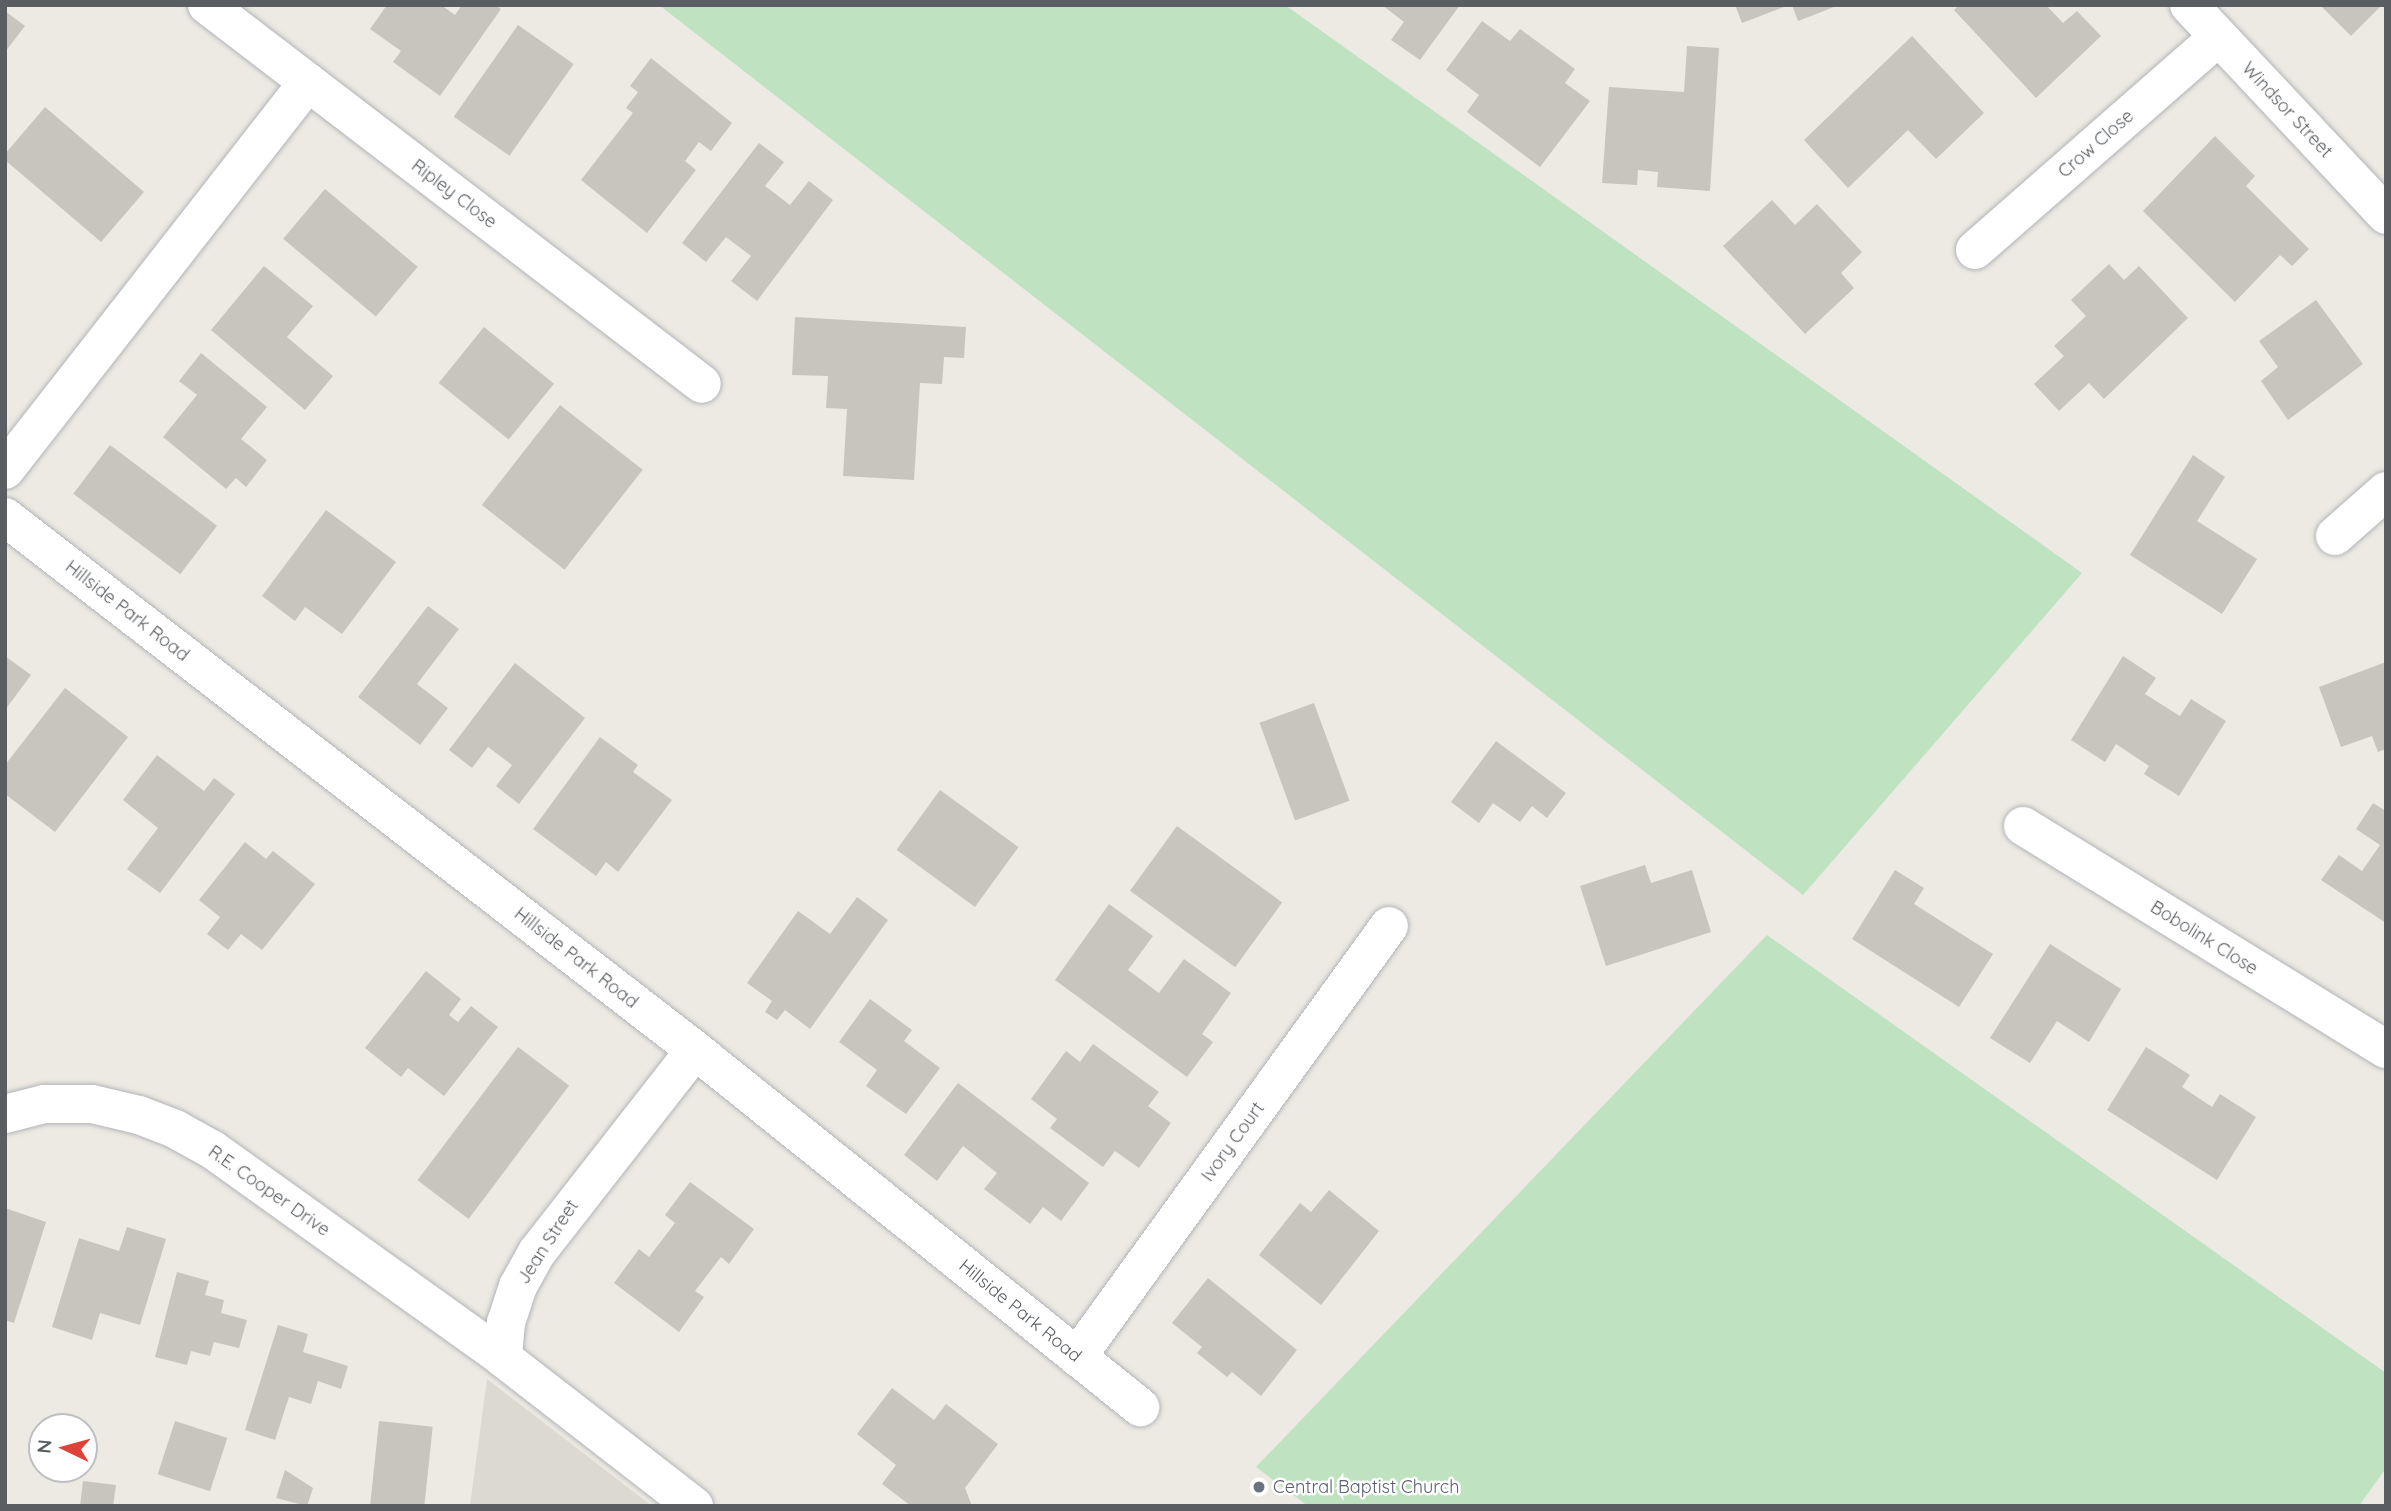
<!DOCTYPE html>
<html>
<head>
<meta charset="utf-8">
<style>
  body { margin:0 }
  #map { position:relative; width:2391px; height:1511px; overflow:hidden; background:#eceae2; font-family:Quicksand,sans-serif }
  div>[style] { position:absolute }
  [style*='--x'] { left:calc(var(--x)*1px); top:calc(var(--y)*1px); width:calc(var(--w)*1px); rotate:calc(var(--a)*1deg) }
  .education>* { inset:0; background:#dcd9d0 }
  .green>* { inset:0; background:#bfe2c0 }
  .building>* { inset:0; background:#c8c5bf; transform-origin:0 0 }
  .roads { filter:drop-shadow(0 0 2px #b2b4b9) drop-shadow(0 0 2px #b2b4b9) }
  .minor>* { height:38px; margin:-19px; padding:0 19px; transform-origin:19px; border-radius:19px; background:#fff }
  .tertiary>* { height:38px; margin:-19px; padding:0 19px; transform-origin:19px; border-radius:19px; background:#fff }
  .dots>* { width:19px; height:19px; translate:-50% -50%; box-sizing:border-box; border:4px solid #fff; border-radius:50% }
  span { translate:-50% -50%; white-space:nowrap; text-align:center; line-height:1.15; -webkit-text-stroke:5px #fff; paint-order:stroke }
  .street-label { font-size:18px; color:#5a5e62 }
  .worship-label { font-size:18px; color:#5b616d }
  .left { translate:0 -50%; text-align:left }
  .frame { position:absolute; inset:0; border:7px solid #5a5e62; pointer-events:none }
  .north { position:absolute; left:28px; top:1413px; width:70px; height:70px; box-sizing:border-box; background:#fff; border:2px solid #bdbfc0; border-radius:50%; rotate:275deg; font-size:19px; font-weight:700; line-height:28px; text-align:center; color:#5a5e62 }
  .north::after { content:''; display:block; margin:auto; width:24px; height:32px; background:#dd4437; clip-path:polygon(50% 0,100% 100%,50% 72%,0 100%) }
</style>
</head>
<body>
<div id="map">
  <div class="education">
    <div style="clip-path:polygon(487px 1379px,652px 1506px,470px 1506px)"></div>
  </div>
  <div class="green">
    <div style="clip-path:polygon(659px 5px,1285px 5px,2082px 573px,1803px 895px)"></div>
    <div style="clip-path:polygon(1767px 935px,2386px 1373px,2386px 1468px,2359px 1506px,1308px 1506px,1256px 1467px)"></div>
  </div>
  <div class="building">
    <div style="clip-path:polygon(387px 5px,441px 5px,455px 15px,462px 5px,495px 5px,501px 9px,440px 96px,393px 62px,401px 51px,370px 29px)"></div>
    <div style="clip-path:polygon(1382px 5px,1460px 5px,1420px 60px,1391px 40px,1404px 22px)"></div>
    <div style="clip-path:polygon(1735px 5px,1789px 5px,1742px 23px)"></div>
    <div style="clip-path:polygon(1792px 5px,1839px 5px,1798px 21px)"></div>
    <div style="clip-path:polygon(1959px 5px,2046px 5px,2063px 23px,2077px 11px,2101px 36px,2036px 98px,1954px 10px)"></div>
    <div style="clip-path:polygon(2320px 5px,2382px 5px,2351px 36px)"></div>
    <div style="clip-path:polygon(5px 11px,25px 26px,5px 52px)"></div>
    <div style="clip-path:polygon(1482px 21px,1510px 41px,1520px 29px,1575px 69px,1565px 83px,1590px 101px,1540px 167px,1467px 112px,1479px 95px,1446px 70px)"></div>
    <div style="left:518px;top:25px;width:68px;height:112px;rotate:35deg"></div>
    <div style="clip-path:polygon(1912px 36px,1984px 113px,1936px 159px,1908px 130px,1848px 188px,1804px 140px)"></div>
    <div style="clip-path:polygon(1687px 46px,1719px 48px,1710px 191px,1657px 187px,1658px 172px,1638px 170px,1637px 185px,1602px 183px,1609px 87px,1684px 92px)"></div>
    <div style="clip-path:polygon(651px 58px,732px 123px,711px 151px,699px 142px,685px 161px,696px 170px,647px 233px,581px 180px,633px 113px,626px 108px,638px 92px,630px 86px)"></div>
    <div style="clip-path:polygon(45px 107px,144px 192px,101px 242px,5px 160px,5px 154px)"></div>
    <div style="clip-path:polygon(2215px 136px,2255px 176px,2246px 186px,2309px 249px,2292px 266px,2280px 255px,2235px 302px,2143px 211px)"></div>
    <div style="clip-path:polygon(759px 143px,784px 162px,765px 186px,790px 205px,809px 181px,833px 200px,757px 301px,731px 281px,751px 256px,726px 237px,706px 262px,682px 243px)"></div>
    <div style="left:325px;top:189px;width:121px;height:65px;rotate:40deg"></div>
    <div style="clip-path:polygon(1772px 200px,1795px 225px,1817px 204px,1862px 252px,1841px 273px,1854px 288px,1805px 334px,1723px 246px)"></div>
    <div style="clip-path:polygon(2109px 264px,2124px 280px,2139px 266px,2188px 318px,2104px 399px,2089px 383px,2059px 411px,2034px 384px,2064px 356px,2054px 346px,2086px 316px,2071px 300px)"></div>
    <div style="clip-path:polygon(264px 266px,313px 306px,287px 337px,333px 376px,305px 410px,211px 330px)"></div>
    <div style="clip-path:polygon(2316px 300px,2363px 364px,2288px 420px,2261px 381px,2278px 367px,2259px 341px)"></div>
    <div style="clip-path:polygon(795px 317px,966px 327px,964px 358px,944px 357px,942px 384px,920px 383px,914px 480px,843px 476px,847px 409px,826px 408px,828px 376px,792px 375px)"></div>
    <div style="left:484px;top:327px;width:90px;height:72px;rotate:39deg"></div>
    <div style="clip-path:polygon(201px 353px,267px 407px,241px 439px,267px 460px,246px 487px,236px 478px,226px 489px,163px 437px,197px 395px,179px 381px)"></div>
    <div style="left:560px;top:405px;width:105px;height:127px;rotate:38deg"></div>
    <div style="left:110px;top:445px;width:134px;height:61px;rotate:37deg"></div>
    <div style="clip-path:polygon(2193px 455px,2225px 477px,2197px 521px,2257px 559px,2222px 614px,2130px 555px)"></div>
    <div style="clip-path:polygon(326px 510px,396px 562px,342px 634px,305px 607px,295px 621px,262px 596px)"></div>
    <div style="clip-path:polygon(428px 606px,459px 629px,417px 684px,448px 708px,420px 745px,358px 697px)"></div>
    <div style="clip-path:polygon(5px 656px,31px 675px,5px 710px)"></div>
    <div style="clip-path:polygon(2123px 656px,2156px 678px,2145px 694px,2180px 716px,2191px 699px,2226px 721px,2179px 796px,2144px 774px,2149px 766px,2116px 744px,2105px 762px,2071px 740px)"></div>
    <div style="clip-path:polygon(2386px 662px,2386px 749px,2378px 752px,2372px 736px,2341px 747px,2319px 687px)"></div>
    <div style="clip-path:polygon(515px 663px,585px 718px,519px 804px,496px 786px,512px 765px,488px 747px,472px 768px,449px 750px)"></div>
    <div style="clip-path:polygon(65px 688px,128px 737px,55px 832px,5px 794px,5px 765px)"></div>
    <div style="left:1314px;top:703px;width:104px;height:58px;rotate:70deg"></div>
    <div style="clip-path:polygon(600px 737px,638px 765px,633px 772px,672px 800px,618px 872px,606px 862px,596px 876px,533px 829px)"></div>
    <div style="clip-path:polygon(1496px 741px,1566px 793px,1547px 818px,1532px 806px,1520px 822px,1493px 803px,1479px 823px,1451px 802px)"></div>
    <div style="clip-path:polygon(157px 755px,204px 791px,214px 778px,235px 794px,160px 893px,127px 869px,158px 828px,123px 800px)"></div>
    <div style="left:940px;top:790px;width:97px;height:74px;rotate:36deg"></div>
    <div style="clip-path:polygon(2373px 803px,2386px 811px,2386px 923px,2321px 880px,2339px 855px,2362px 871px,2380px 845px,2356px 829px)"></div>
    <div style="left:1177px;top:826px;width:130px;height:80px;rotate:36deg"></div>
    <div style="clip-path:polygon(245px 842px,266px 859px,273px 851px,315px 884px,262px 950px,241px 934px,228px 950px,207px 934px,220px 917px,199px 900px)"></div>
    <div style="clip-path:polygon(1645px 865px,1651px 883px,1692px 870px,1711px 932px,1606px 966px,1580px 886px)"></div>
    <div style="clip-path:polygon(1895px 870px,1924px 888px,1914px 904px,1993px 954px,1959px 1007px,1852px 939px)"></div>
    <div style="clip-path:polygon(857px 897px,888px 920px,810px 1029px,785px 1010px,777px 1020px,765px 1012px,772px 1001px,747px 983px,798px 911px,830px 934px)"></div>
    <div style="clip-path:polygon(1109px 904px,1153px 936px,1128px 970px,1159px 993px,1184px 959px,1231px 993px,1202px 1034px,1213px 1042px,1187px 1077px,1055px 980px)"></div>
    <div style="clip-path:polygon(2050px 944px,2121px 989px,2089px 1042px,2057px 1021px,2030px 1063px,1990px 1038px)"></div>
    <div style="clip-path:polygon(426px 971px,461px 999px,449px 1015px,458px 1022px,471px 1006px,498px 1027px,444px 1096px,408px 1068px,401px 1077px,365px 1048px)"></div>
    <div style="clip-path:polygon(870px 999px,912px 1030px,904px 1041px,940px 1068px,906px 1114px,866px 1086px,877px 1070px,839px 1042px)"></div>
    <div style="clip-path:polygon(1093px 1044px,1159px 1092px,1148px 1106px,1171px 1123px,1139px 1168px,1115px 1151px,1103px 1167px,1050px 1128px,1057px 1119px,1031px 1099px,1066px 1051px,1080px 1062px)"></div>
    <div style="left:518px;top:1047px;width:64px;height:167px;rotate:37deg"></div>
    <div style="clip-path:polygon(2146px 1047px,2190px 1075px,2182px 1087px,2212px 1107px,2220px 1094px,2256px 1117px,2217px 1180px,2107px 1110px)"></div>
    <div style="clip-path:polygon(958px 1083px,1089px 1183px,1061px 1221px,1043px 1207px,1030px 1224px,984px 1189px,997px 1173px,963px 1146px,937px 1181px,904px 1155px)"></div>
    <div style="clip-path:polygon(690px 1182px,754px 1229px,729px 1264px,721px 1257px,695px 1291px,704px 1297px,679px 1332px,614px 1283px,639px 1249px,649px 1257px,675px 1223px,665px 1215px)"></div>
    <div style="clip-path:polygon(1329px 1190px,1379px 1231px,1321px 1305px,1259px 1255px,1300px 1203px,1311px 1212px)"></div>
    <div style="clip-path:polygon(5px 1208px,46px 1222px,14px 1323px,5px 1320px)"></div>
    <div style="clip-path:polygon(127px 1227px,166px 1239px,140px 1325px,100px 1313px,92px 1340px,52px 1327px,79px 1238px,119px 1251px)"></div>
    <div style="clip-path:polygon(177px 1272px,209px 1281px,205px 1295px,224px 1300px,221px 1313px,247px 1320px,239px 1348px,214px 1342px,210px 1356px,191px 1351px,187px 1365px,155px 1357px)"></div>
    <div style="clip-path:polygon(1208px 1278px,1297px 1350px,1261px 1396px,1232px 1372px,1227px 1377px,1197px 1353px,1202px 1347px,1172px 1323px)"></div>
    <div style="clip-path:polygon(278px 1325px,308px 1334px,303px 1352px,348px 1366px,341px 1389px,318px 1381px,311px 1404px,289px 1397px,275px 1440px,245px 1430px)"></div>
    <div style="clip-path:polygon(892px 1388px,934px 1420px,946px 1404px,998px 1444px,965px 1488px,972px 1506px,911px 1506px,882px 1484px,896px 1465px,857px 1434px)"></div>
    <div style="left:175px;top:1421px;width:55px;height:56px;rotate:18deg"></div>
    <div style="left:379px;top:1421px;width:54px;height:86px;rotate:6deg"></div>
    <div style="clip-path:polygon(285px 1470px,313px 1488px,307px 1506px,276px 1498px)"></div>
    <div style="clip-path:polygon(83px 1481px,116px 1485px,113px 1506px,80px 1506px)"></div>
  </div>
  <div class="roads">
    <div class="minor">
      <div style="--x:207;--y:5;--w:623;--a:37.44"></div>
      <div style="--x:1975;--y:250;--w:323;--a:-41.2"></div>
      <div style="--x:5;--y:470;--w:492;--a:-52"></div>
      <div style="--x:2335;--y:536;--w:68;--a:-41.4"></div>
      <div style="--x:2023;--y:826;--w:426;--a:31.6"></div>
      <div style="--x:695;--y:1050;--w:571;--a:38.74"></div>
      <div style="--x:5;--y:1114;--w:40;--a:-14.4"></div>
      <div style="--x:44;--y:1104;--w:48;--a:0"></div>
      <div style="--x:92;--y:1104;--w:48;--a:13.2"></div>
      <div style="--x:139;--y:1115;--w:39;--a:21"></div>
      <div style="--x:175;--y:1129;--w:43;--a:28.9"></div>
      <div style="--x:213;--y:1150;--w:357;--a:35.6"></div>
      <div style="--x:1077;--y:1357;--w:532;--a:-54.1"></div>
    </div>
    <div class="tertiary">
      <div style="--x:2189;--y:5;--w:288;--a:46.8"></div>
      <div style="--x:5;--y:517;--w:872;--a:37.68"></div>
      <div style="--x:695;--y:1050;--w:256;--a:128"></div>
      <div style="--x:537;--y:1252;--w:39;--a:119"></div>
      <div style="--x:518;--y:1286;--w:38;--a:108"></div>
      <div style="--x:506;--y:1322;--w:36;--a:95"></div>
      <div style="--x:503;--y:1358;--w:242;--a:37.8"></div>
    </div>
  </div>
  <div class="dots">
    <div style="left:1259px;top:1487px;background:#6b7280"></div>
  </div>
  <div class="street-label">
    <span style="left:2287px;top:110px;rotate:47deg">Windsor Street</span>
    <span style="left:2096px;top:144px;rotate:-41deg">Crow Close</span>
    <span style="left:454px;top:194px;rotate:37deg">Ripley Close</span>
    <span style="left:127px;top:611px;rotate:38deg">Hillside Park Road</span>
    <span style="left:2204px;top:938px;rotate:32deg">Bobolink Close</span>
    <span style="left:576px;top:958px;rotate:38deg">Hillside Park Road</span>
    <span style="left:1233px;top:1142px;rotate:-54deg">Ivory Court</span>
    <span style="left:269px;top:1191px;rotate:35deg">R.E. Cooper Drive</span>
    <span style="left:548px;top:1242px;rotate:-57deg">Jean Street</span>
    <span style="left:1020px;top:1311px;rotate:39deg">Hillside Park Road</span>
  </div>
  <div class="worship-label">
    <span class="left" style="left:1273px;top:1487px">Central Baptist Church</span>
  </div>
  <div class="frame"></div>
  <div class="north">N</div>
</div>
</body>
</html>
